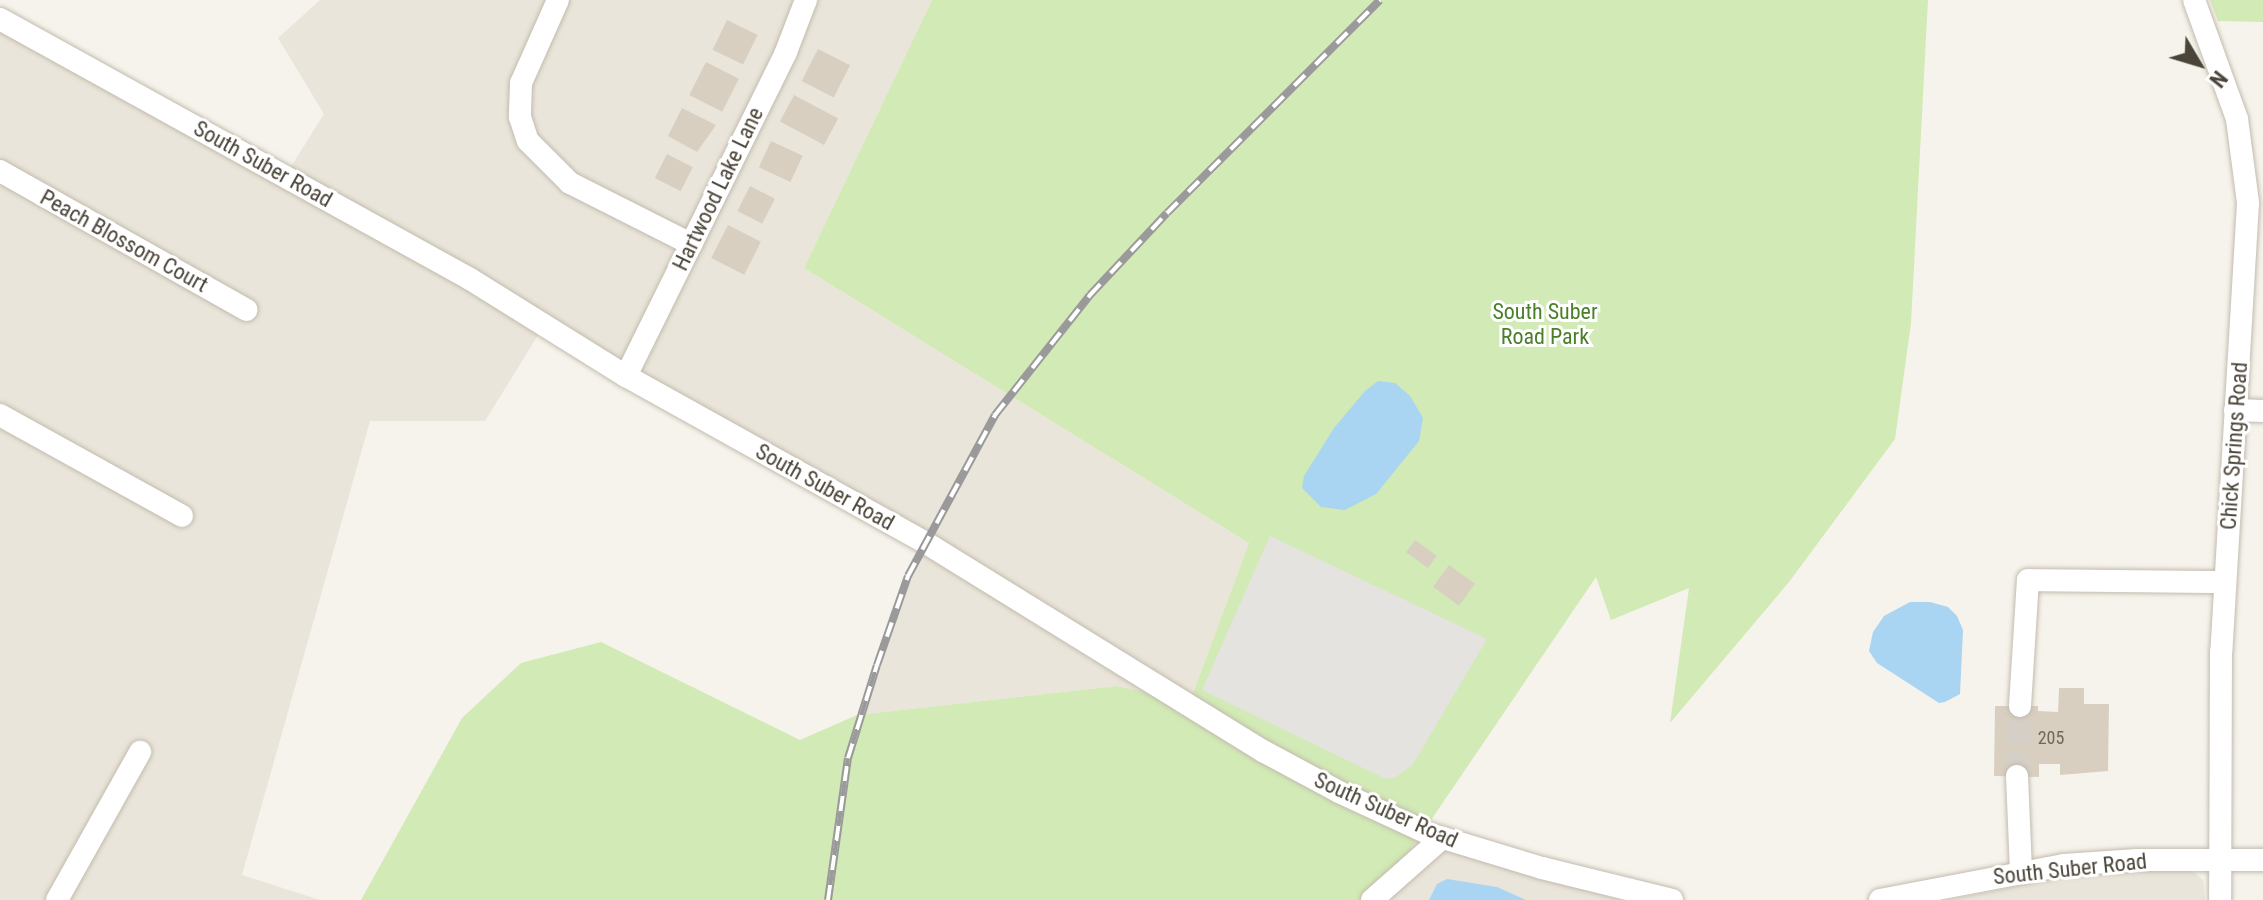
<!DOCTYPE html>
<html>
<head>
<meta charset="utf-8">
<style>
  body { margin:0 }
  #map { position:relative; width:2263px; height:900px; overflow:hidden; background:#f6f3ec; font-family:"Roboto Condensed",sans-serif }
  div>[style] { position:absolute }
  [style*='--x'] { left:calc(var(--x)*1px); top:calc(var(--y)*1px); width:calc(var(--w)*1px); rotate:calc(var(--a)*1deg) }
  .residential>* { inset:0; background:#eae5da }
  .green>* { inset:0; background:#d2eab5 }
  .parking>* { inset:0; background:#e5e3e0 }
  .water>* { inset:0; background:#a9d4f2 }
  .building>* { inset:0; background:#d8cfc1; transform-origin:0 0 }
  .minor-tunnel>* { height:22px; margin-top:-11px; transform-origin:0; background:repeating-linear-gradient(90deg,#d4d0c8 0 22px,transparent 0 33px) }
  .roads { filter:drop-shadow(0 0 2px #c2bbae) drop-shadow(0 0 2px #c2bbae) }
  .minor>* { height:22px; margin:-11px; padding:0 11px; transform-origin:11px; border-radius:11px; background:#fff }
  .rail>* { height:8px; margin-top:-4px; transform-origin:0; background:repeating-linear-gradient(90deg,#fff 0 15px,#9a9a9a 0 30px); box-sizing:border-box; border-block:2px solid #9a9a9a }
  span { translate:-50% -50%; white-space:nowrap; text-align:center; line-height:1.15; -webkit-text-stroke:6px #fff; paint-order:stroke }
  .number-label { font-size:18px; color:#6e675b }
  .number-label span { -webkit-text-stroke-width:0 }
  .street-label { font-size:22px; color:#4b4439 }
  .park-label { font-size:22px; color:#4a7f2a }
  .north { position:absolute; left:2159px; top:24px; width:80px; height:80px; -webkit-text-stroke:6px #fff; paint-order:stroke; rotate:128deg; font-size:22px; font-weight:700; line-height:32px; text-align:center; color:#4b4439 }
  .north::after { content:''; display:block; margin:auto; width:28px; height:36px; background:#4b4439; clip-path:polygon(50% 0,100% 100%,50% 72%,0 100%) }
</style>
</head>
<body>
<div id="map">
  <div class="residential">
    <div style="clip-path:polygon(320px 0,932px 0,804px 268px,1249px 543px,1193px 693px,1186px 701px,1117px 686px,857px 715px,921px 541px,538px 335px,485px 421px,370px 421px,242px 875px,320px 900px,0 900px,0 15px,285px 176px,324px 114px,278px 38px)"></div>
    <div style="clip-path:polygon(1427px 826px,1576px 887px,1620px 900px,1363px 900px)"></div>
    <div style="clip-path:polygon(2189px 868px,2203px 880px,2205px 900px,1948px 900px,2072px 875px)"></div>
  </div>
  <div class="green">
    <div style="clip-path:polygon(932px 0,1928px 0,1911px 323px,1895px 439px,1789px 582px,1670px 723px,1689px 588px,1611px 620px,1596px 577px,1427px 826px,1392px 874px,1363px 900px,361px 900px,462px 718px,521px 663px,601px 642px,800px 740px,857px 715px,1117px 686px,1186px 701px,1193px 693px,1249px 543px,804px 268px)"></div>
    <div style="clip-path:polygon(2210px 0,2263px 0,2263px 22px,2218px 21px)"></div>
  </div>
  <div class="parking">
    <div style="clip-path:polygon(1270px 536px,1487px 639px,1413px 764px,1396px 777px,1386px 779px,1202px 690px)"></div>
  </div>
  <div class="water">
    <div style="clip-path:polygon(1378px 381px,1395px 383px,1410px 396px,1423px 418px,1419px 441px,1376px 494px,1345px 510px,1321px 507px,1302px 488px,1304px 476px,1334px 428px,1365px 391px)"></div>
    <div style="clip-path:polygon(1910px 602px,1930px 602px,1948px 607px,1957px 616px,1963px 630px,1960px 694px,1945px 702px,1939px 703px,1877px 663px,1869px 651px,1873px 632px,1884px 616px)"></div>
    <div style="clip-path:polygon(1447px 879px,1497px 887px,1526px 900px,1429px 900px,1437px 884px)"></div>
  </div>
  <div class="building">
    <div style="left:727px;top:20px;width:34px;height:33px;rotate:26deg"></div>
    <div style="left:818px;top:49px;width:36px;height:36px;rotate:27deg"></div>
    <div style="left:706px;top:62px;width:37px;height:37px;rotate:27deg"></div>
    <div style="left:794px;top:95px;width:50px;height:30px;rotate:28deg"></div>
    <div style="clip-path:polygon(682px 108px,716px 125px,697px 152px,668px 136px)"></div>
    <div style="left:771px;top:141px;width:35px;height:29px;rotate:25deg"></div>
    <div style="left:667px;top:154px;width:29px;height:27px;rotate:27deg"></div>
    <div style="left:750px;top:186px;width:28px;height:28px;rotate:27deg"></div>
    <div style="left:728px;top:225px;width:37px;height:37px;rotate:27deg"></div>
    <div style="left:1415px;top:540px;width:27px;height:15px;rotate:36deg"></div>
    <div style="left:1449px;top:565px;width:32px;height:27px;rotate:36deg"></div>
    <div style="clip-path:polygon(2059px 688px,2084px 688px,2084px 704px,2109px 704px,2108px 771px,2060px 775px,2060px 764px,2039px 764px,2039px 777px,1994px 776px,1995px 706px,2038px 706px,2038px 711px,2058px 712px)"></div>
  </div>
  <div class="minor-tunnel">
    <div style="--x:2017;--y:776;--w:70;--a:-87.5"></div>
  </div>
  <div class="roads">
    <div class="minor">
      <div style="--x:558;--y:0;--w:91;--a:114"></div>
      <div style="--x:521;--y:83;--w:34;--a:92"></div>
      <div style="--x:520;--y:117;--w:25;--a:72"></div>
      <div style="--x:528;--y:141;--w:59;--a:45"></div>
      <div style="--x:570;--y:183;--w:136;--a:26.8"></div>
      <div style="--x:2194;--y:0;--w:127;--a:70.1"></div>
      <div style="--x:2237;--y:119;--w:85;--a:82.5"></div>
      <div style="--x:2248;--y:203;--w:450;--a:93.4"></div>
      <div style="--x:2221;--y:652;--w:248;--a:90.2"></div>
      <div style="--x:0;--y:19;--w:537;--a:28.95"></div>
      <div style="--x:470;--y:279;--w:184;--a:31.9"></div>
      <div style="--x:626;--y:376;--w:343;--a:29.1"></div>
      <div style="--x:926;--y:543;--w:396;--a:31.7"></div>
      <div style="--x:1263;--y:751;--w:86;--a:28.3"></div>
      <div style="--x:1339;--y:792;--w:100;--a:24.8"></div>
      <div style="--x:1430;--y:834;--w:117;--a:16.9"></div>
      <div style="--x:1542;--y:868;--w:134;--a:13.8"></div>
      <div style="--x:0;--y:171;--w:283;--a:29.4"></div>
      <div style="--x:626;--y:376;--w:361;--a:-63.7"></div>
      <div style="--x:786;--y:52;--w:56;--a:-69"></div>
      <div style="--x:2235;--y:410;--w:28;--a:2"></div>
      <div style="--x:0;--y:415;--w:208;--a:29"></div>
      <div style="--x:2020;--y:706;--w:126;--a:-86.4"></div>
      <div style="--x:2028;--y:580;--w:197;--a:0.6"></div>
      <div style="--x:2017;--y:776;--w:96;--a:87.6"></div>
      <div style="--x:57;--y:900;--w:170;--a:-60.7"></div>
      <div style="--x:1372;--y:900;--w:94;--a:-41.5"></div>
      <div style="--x:1880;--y:900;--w:187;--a:-10.8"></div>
      <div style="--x:2064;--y:865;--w:73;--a:-3.9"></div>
      <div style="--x:2137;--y:860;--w:126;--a:0"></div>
    </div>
  </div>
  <div class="rail">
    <div style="--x:828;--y:900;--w:143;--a:-82"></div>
    <div style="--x:848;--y:758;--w:97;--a:-72.7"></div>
    <div style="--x:877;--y:665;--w:94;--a:-70.8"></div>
    <div style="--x:908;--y:576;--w:183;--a:-61.6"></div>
    <div style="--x:995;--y:415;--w:153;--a:-51.6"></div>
    <div style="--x:1090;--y:295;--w:112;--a:-46.8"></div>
    <div style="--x:1167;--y:213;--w:301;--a:-45"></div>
  </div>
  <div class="number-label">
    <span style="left:2051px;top:738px">205</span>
  </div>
  <div class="street-label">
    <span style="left:263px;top:164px;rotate:29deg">South Suber Road</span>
    <span style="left:718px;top:189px;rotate:-64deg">Hartwood Lake Lane</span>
    <span style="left:124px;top:241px;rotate:29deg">Peach Blossom Court</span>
    <span style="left:2234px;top:446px;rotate:-86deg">Chick Springs Road</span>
    <span style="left:825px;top:487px;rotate:29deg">South Suber Road</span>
    <span style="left:1386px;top:810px;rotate:24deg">South Suber Road</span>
    <span style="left:2070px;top:869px;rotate:-6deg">South Suber Road</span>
  </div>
  <div class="park-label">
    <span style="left:1545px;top:324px">South Suber<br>Road Park</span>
  </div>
  <div class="north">N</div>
</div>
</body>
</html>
